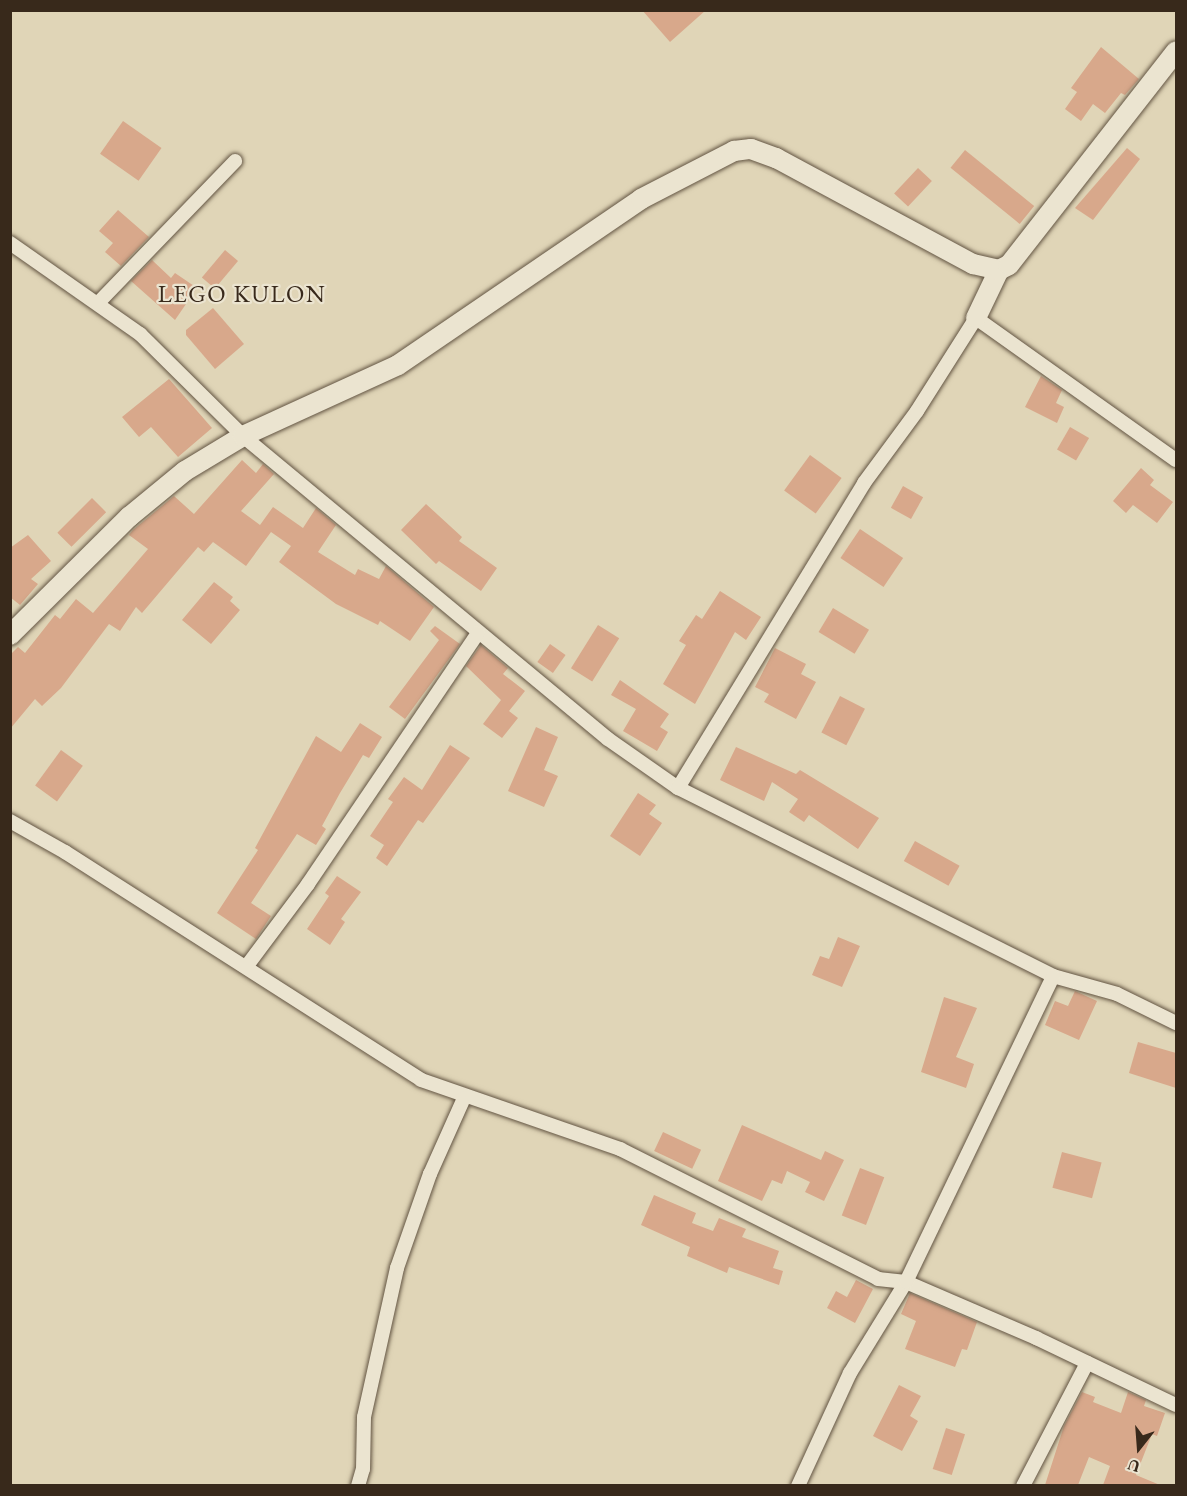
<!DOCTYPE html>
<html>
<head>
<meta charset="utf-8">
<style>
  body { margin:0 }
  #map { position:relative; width:1187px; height:1496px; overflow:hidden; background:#e0d5b7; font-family:"EB Garamond",serif }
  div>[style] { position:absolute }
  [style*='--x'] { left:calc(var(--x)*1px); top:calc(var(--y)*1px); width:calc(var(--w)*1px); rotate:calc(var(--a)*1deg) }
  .building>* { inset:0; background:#d8a88b; transform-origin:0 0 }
  .roads { filter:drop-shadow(0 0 2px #625442) drop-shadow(0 0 2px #625442) }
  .street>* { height:14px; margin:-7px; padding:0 7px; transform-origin:7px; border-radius:7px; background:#ebe4d0 }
  .secondary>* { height:20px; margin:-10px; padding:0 10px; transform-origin:10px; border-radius:10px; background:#ebe4d0 }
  span { translate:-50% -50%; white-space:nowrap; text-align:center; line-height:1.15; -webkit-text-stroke:4.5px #ebe4d0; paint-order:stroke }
  .quarter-label { font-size:24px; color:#38291b; letter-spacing:1.5px }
  .frame { position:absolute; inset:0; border:12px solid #38291b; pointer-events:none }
  .north { position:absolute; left:1109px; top:1418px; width:60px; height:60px; -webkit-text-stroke:4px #ebe4d0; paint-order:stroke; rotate:197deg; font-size:16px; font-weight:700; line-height:24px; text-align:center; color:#38291b }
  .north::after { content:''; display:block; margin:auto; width:21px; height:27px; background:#38291b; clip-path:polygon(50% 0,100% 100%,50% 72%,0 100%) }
</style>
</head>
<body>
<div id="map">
  <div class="building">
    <div style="clip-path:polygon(642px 10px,706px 10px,670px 42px)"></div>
    <div style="clip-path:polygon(1101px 47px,1139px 79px,1125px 95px,1121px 93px,1105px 113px,1093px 104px,1081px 121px,1065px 109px,1077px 92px,1071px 88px)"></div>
    <div style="left:123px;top:121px;width:47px;height:40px;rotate:35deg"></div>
    <div style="clip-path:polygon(1127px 148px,1140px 159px,1093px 220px,1075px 208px)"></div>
    <div style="left:965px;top:150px;width:89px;height:23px;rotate:39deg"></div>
    <div style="left:918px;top:168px;width:19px;height:35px;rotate:43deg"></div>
    <div style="clip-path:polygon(118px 210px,149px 237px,121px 266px,105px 252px,113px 243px,99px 231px)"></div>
    <div style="left:225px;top:250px;width:17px;height:36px;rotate:40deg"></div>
    <div style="clip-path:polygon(152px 260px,171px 278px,175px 273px,197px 288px,175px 320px,131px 281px)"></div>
    <div style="clip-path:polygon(213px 308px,244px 344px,215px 369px,186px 335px,186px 330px)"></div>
    <div style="clip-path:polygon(1041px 376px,1062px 390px,1056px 403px,1064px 407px,1057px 423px,1025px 407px)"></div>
    <div style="clip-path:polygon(169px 379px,212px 428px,178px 457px,151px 427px,139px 437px,122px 417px)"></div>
    <div style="left:1070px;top:427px;width:22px;height:26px;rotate:30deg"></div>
    <div style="left:810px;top:455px;width:39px;height:44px;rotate:36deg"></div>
    <div style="clip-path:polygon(242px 460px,256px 473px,263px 464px,274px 474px,241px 511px,260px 525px,273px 507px,303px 528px,316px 508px,336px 525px,318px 552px,355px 575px,358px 569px,379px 579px,386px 566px,434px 607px,410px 641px,380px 621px,378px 625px,336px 604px,279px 562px,291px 546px,271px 532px,246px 566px,213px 542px,204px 552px,198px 547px,142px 613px,136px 607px,120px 631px,109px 624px,61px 688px,42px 706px,35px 699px,10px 729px,10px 655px,18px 647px,25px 653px,55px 615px,60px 619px,76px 599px,93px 613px,148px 549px,129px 535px,133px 530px,174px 496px,194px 514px)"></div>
    <div style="clip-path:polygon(1141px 468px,1154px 480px,1150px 485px,1173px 502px,1157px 523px,1133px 505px,1126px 513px,1113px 501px)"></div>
    <div style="left:903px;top:486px;width:23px;height:25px;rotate:29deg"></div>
    <div style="left:92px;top:498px;width:20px;height:49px;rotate:45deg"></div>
    <div style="clip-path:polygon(426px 504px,462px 537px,459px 541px,497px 568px,481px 591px,439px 561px,436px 564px,401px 530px)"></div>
    <div style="left:860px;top:529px;width:52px;height:35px;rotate:34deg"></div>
    <div style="clip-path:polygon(28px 535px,51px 561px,31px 579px,38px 584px,20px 605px,10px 597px,10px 548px)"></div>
    <div style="clip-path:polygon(214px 582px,233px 597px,230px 601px,240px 610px,211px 644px,182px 620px)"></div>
    <div style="clip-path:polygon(720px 591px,761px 617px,746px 640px,735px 632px,695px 704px,663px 684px,686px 645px,679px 641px,696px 615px,702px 619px)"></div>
    <div style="left:833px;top:608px;width:42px;height:28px;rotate:31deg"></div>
    <div style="left:598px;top:625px;width:25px;height:51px;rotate:32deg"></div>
    <div style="clip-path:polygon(435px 626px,460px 644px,405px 719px,389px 707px,439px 640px,430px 631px)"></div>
    <div style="left:550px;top:644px;width:19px;height:22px;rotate:35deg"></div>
    <div style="clip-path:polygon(481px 645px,508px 668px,503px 674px,525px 691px,509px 711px,518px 718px,502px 738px,483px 724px,501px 700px,466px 666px)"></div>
    <div style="clip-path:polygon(775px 648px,806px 664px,801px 674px,816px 682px,796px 719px,764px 702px,769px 694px,755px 687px)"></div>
    <div style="clip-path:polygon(620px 680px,669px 714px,660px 727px,668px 732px,657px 751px,623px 731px,636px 709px,611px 695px)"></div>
    <div style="left:840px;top:696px;width:28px;height:41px;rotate:27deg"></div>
    <div style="clip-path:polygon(360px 723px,382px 737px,369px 758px,363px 755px,340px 793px,322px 826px,326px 829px,316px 845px,297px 834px,251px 903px,271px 916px,256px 939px,217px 913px,258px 850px,255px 848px,316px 736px,341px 752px)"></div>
    <div style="clip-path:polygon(536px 727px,558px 737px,544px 770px,558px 776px,544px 807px,508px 791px)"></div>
    <div style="clip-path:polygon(450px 745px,470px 758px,423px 823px,418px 820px,387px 866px,376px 858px,384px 845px,370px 836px,393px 802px,388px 799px,404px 777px,422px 790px)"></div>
    <div style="clip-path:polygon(736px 747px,796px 774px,800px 770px,879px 818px,858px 849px,809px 815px,804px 822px,789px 812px,798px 799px,772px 782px,764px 801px,720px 780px)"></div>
    <div style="left:61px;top:750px;width:27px;height:44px;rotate:36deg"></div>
    <div style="clip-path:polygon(638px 793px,656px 805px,649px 814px,662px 823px,640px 856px,610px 836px)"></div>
    <div style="left:915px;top:841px;width:51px;height:23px;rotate:29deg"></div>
    <div style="clip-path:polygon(337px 876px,361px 892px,341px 919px,345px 922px,330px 945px,307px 929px,329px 896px,325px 893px)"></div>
    <div style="clip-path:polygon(838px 937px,860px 946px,842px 987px,812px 975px,820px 956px,829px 959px)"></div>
    <div style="clip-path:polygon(1075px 991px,1097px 1001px,1079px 1040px,1045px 1025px,1055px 1001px,1068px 1006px)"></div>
    <div style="clip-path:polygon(944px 997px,977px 1008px,956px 1057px,974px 1064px,966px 1088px,921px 1072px)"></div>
    <div style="clip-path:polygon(1138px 1042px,1176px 1053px,1176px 1088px,1129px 1073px)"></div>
    <div style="clip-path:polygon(742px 1125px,821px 1160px,825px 1151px,844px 1160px,824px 1201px,805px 1192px,810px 1182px,787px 1171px,782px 1184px,772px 1180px,762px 1201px,718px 1181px)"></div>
    <div style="left:663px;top:1132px;width:42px;height:21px;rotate:25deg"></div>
    <div style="left:1062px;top:1152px;width:41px;height:37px;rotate:15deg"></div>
    <div style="left:860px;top:1168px;width:26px;height:51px;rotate:21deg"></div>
    <div style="clip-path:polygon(654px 1195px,696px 1213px,692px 1223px,713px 1231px,719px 1218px,746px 1229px,742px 1237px,779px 1251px,773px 1268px,783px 1271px,779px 1285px,729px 1267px,727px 1273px,687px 1256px,690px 1247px,641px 1225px)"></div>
    <div style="clip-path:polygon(856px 1280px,873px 1289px,855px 1323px,827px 1308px,836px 1291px,847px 1297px)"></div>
    <div style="clip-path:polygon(910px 1293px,977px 1322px,967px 1350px,962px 1349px,955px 1367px,905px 1349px,916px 1321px,901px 1314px)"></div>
    <div style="clip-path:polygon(899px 1385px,921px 1396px,910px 1416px,918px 1421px,902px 1451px,873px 1436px)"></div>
    <div style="clip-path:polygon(1082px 1392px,1095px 1397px,1093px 1402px,1121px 1413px,1128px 1392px,1146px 1400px,1144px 1406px,1165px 1413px,1157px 1436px,1152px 1434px,1136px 1475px,1160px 1485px,1103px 1485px,1110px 1466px,1089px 1457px,1078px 1485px,1045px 1485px,1064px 1426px)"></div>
    <div style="left:946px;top:1428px;width:20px;height:43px;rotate:18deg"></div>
  </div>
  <div class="roads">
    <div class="street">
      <div style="--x:10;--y:243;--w:159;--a:35"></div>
      <div style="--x:140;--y:334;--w:145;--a:44.7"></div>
      <div style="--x:243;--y:436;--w:474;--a:39.7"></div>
      <div style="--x:608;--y:739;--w:85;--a:35"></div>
      <div style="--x:678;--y:788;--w:419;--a:26.6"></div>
      <div style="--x:1053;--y:976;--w:66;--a:15.7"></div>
      <div style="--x:1117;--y:994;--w:66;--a:26.2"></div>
      <div style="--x:99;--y:302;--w:196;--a:-46"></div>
      <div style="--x:678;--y:788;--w:357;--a:-58.6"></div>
      <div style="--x:864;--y:483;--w:89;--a:-53.6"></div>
      <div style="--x:917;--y:411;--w:110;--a:-57.6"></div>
      <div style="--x:976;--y:318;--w:245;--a:35.4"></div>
      <div style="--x:10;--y:821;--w:63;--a:29.4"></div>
      <div style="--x:65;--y:852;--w:423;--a:32.6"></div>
      <div style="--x:421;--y:1080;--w:211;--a:19.1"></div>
      <div style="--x:620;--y:1149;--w:289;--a:26.7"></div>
      <div style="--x:878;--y:1279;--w:28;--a:6"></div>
      <div style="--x:906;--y:1282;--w:142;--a:23.3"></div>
      <div style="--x:1036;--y:1338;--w:155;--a:25.6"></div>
      <div style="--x:246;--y:967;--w:104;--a:-53.2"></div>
      <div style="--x:308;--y:884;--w:303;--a:-55.9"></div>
      <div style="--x:358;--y:1486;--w:18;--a:-74"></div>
      <div style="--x:363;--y:1469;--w:52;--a:-88.9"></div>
      <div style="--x:364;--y:1417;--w:153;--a:-77.5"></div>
      <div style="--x:397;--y:1268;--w:100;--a:-70.7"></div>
      <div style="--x:430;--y:1174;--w:83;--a:-65.9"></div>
      <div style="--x:798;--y:1486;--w:124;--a:-65.3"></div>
      <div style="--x:850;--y:1373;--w:107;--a:-58.4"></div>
      <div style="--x:906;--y:1282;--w:339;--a:-64.3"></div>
      <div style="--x:1023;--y:1486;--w:139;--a:-62.5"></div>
    </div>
    <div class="secondary">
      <div style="--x:976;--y:318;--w:53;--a:-64.4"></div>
      <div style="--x:10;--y:635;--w:168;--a:-44.8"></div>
      <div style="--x:129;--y:517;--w:72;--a:-39.4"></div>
      <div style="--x:185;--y:471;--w:68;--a:-31.1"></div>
      <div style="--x:243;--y:436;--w:170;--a:-24.6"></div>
      <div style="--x:398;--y:365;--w:294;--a:-34.3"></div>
      <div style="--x:641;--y:199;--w:105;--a:-27.3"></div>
      <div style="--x:734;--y:151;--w:17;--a:-7"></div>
      <div style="--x:751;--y:149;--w:27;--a:20"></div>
      <div style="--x:776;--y:158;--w:224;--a:28.3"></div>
      <div style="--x:973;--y:264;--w:27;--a:13"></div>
      <div style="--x:999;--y:270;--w:11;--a:-27"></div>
      <div style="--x:1009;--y:265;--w:271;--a:-52"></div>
    </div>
  </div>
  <div class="quarter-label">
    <span style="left:242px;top:294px">LEGO KULON</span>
  </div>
  <div class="frame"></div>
  <div class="north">U</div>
</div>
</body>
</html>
